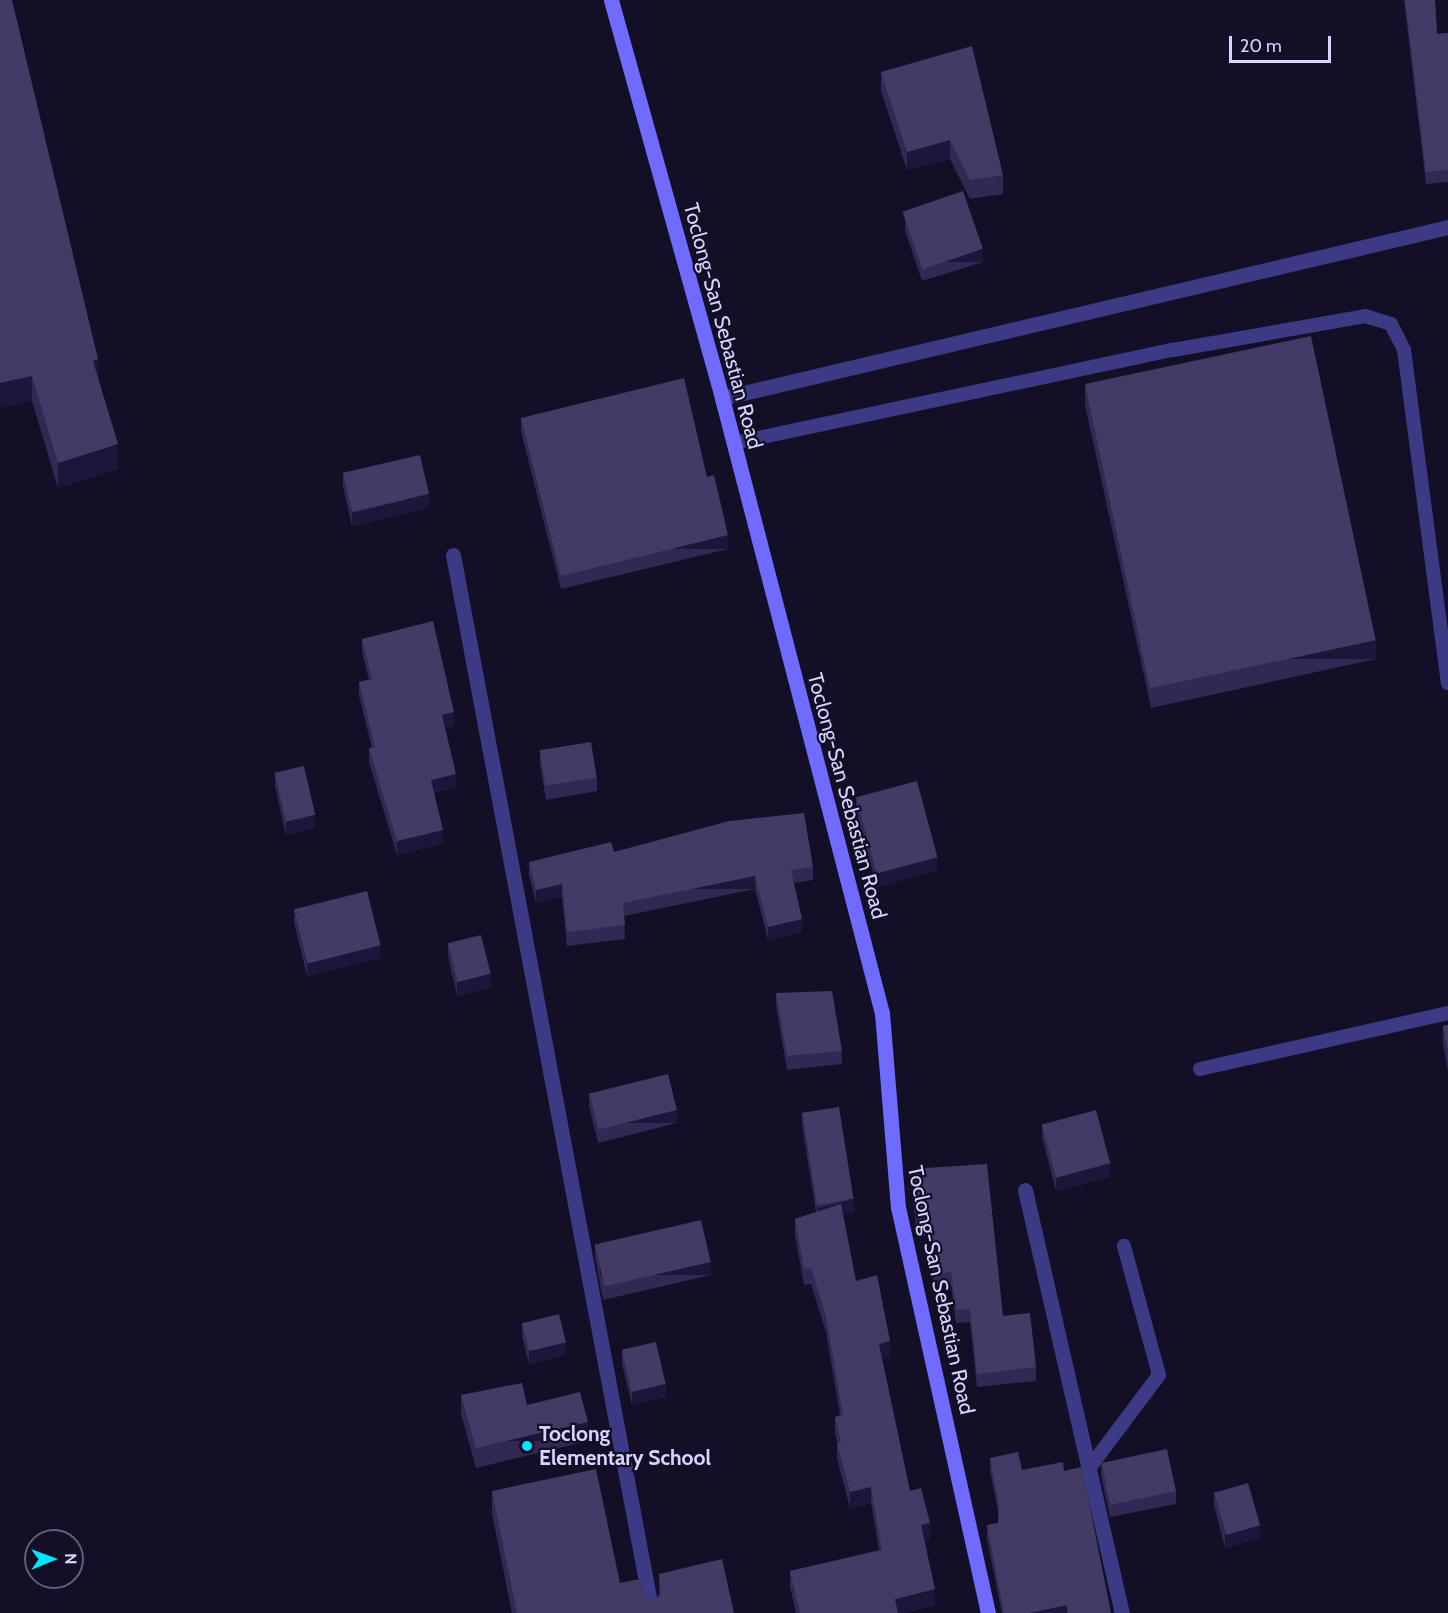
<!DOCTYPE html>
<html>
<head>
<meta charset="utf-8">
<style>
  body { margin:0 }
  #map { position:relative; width:1448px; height:1613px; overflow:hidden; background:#130f26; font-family:Cabin,sans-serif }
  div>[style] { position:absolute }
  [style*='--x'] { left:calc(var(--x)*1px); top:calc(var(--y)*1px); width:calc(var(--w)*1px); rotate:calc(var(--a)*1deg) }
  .lane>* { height:14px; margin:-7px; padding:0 7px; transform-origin:7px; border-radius:7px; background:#3d3a85 }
  .street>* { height:15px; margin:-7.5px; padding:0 7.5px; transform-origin:7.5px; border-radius:7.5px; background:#3d3a85 }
  .secondary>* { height:15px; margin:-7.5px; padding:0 7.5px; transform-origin:7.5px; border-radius:7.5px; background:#6f6bff }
  .wall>* { inset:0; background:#312854 }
  .shaded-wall>* { inset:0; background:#1d163a; transform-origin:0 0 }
  .building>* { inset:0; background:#433a66; transform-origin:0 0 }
  .dots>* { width:16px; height:16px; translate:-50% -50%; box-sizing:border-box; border:3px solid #130f26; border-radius:50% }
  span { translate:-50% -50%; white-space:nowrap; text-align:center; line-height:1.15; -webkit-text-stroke:4.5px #130f26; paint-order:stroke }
  .street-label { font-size:21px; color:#d9d4ff }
  .poi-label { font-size:21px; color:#d9d4ff; font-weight:700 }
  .left { translate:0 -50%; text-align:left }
  .north { position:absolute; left:24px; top:1529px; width:60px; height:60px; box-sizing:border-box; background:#130f26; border:2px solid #625e7d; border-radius:50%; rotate:89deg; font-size:16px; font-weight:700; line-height:24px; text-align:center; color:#d9d4ff }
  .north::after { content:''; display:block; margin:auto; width:21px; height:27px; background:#00e5ff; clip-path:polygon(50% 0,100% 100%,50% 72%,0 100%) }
  .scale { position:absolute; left:1229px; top:36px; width:102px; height:27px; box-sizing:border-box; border:3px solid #d9d4ff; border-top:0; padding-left:8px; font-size:18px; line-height:21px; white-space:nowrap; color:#d9d4ff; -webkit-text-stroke:4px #130f26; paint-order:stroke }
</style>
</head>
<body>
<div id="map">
  <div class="lane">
    <div style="--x:734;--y:443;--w:449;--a:-12"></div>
    <div style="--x:1173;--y:350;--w:195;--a:-10"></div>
    <div style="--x:1365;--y:316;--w:27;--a:17"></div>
    <div style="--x:1391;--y:324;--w:29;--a:63"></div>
    <div style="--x:1404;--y:350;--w:336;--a:82.5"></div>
    <div style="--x:1200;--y:1069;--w:254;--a:-12.7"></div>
    <div style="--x:1090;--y:1467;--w:115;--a:-53.1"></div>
    <div style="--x:1159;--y:1375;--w:134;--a:-105.2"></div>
  </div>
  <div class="street">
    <div style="--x:722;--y:398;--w:746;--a:-13.25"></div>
    <div style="--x:453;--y:555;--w:1077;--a:79.35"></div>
    <div style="--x:1025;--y:1190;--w:434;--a:77.1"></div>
  </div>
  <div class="secondary">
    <div style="--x:611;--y:0;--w:413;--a:74.4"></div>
    <div style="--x:722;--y:398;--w:635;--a:75.42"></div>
    <div style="--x:882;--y:1013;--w:195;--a:85.3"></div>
    <div style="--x:898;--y:1207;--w:416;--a:77.5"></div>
  </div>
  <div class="wall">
    <div style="clip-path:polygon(0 0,98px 378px,118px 469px,58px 488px,32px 401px)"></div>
    <div style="clip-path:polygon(1404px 0,1435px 0,1437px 34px,1448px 33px,1448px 182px,1426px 184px)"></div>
    <div style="clip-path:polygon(881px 72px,1003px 175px,1003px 194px,970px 199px,950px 159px,907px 170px,881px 91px)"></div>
    <div style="clip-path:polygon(905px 217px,983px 262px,922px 281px,905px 230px)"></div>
    <div style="clip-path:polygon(1085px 385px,1376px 659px,1151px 708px,1085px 405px)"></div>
    <div style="clip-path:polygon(521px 418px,707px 477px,728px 549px,561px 589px,521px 432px)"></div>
    <div style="clip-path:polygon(343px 474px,429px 508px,352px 526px,343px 487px)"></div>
    <div style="clip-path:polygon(362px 639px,454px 726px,445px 728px,456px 787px,434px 793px,443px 843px,397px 855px,369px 762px,369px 748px,372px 748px,359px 696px,359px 682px,369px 680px,362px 652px)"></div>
    <div style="clip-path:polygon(540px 750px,597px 778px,597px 791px,546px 800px,540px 764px)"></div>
    <div style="clip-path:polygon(275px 773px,315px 828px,286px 835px,275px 786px)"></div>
    <div style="clip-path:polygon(856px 798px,937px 870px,877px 887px,856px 811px)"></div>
    <div style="clip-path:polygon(614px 852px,813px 867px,813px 880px,794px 883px,802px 932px,768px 940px,755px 889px,624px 916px,625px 939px,567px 946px,562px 897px,536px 903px,529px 875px,529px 862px)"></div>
    <div style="clip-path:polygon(294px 909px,380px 958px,307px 976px,294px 922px)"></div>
    <div style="clip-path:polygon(448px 943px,491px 987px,457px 996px,448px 956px)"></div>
    <div style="clip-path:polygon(776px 993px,842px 1051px,842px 1064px,787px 1070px,776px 1006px)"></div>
    <div style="clip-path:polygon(1448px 1025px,1448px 1071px,1443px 1045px,1443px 1026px)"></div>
    <div style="clip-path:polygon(589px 1093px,677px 1123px,598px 1143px,589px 1106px)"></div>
    <div style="clip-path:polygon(802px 1111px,854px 1212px,843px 1215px,856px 1281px,890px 1357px,882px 1359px,910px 1491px,930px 1539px,925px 1541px,935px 1605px,902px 1613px,796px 1613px,790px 1587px,790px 1571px,879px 1550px,871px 1503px,850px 1508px,837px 1459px,837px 1443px,835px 1433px,835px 1417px,840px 1415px,826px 1332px,811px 1284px,804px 1285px,795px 1235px,795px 1219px,816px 1212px,802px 1125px)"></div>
    <div style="clip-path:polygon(1042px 1124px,1110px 1177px,1056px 1191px,1042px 1137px)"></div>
    <div style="clip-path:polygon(911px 1169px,1036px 1367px,1036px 1381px,977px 1387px,970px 1322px,956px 1323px,951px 1285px,934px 1287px,929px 1235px,917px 1237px,911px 1183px)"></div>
    <div style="clip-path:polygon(595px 1244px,711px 1275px,603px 1300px,595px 1257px)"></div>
    <div style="clip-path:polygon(522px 1323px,566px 1355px,529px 1364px,522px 1337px)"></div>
    <div style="clip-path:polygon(622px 1351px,666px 1397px,632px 1405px,622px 1364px)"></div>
    <div style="clip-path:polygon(461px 1395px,527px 1405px,588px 1441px,476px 1468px,461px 1414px)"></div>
    <div style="clip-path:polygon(990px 1458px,1022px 1470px,1064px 1471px,1111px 1613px,1002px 1613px,987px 1539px,987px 1525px,998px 1523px,999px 1516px,990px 1471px)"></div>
    <div style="clip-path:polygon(1101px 1463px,1176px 1491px,1176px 1504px,1110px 1517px,1101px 1476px)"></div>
    <div style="clip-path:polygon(492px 1491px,620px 1583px,644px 1597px,654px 1600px,659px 1596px,659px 1574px,734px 1613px,512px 1613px,492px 1514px)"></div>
    <div style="clip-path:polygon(1214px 1492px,1260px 1538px,1225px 1548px,1214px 1505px)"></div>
  </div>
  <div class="shaded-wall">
    <div style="clip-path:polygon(950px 140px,950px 159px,907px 170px,907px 152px)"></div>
    <div style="left:983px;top:249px;width:13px;height:64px;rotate:90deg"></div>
    <div style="clip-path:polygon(98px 359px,98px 384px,93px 361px)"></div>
    <div style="clip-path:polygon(32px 376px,32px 401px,0 408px,0 383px)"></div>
    <div style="clip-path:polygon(118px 444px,118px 469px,58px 488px,58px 463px)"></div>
    <div style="clip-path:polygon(429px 494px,429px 508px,352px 526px,352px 513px)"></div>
    <div style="left:728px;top:535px;width:14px;height:172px;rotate:90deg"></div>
    <div style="left:1376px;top:640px;width:19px;height:230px;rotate:90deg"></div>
    <div style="clip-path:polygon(454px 712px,454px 726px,442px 729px,442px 715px)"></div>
    <div style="clip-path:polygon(456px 774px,456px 787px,431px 793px,431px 780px)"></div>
    <div style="clip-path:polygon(315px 815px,315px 828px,286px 835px,286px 822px)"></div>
    <div style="clip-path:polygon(443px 830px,443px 843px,397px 855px,397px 841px)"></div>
    <div style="clip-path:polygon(937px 857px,937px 870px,877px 887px,877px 873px)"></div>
    <div style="left:755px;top:876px;width:13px;height:135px;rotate:90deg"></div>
    <div style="clip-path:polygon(562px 884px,562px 897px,536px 903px,536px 890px)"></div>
    <div style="clip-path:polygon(802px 919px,802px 932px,768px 940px,768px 927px)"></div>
    <div style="clip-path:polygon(380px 945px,380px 958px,307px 976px,307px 962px)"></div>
    <div style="clip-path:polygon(491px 974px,491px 987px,457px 996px,457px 982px)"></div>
    <div style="left:677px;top:1110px;width:13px;height:81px;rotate:90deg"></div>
    <div style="clip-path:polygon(1110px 1163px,1110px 1177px,1056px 1191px,1056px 1178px)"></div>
    <div style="clip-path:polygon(854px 1199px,854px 1212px,817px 1221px,817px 1208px)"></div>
    <div style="left:711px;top:1262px;width:13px;height:111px;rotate:90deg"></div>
    <div style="clip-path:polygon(890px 1341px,890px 1357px,879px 1360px,879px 1344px)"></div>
    <div style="clip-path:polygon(566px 1342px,566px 1355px,529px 1364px,529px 1351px)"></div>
    <div style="clip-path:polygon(666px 1384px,666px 1397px,632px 1405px,632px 1392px)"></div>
    <div style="left:588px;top:1422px;width:19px;height:115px;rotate:90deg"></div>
    <div style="clip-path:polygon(871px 1487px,871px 1503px,850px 1508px,850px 1492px)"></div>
    <div style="clip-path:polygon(930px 1523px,930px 1539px,921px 1541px,921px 1525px)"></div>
    <div style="clip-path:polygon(1260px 1525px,1260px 1538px,1225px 1548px,1225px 1534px)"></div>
    <div style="clip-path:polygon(935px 1589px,935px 1605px,902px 1613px,895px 1613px,895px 1599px)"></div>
    <div style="clip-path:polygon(1067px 1605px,1067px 1613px,1029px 1613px)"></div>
  </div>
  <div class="building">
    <div style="clip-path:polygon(0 0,12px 0,98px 359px,93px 361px,118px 444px,58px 463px,32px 376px,0 383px)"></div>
    <div style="clip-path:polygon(1405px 0,1435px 0,1437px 34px,1448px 33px,1448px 170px,1426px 172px)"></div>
    <div style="clip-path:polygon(972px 46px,1003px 175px,970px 180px,950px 140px,907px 152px,881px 72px)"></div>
    <div style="left:963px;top:191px;width:61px;height:64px;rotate:71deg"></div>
    <div style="left:1311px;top:336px;width:311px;height:231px;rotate:78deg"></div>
    <div style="clip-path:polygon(684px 378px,707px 477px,714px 475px,728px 535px,561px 576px,521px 418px)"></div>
    <div style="left:420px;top:455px;width:40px;height:79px;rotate:77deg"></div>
    <div style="clip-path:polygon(433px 621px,454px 712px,442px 715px,456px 774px,431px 780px,443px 830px,397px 841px,369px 748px,375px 747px,359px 682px,372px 679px,362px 639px)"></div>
    <div style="left:591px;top:742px;width:36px;height:52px;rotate:81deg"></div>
    <div style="left:304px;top:766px;width:50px;height:30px;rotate:77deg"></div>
    <div style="left:917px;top:781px;width:79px;height:63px;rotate:75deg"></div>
    <div style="clip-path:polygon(804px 813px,813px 867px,791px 870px,802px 919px,768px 927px,755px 876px,623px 903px,625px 925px,567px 932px,562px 884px,536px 890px,529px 862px,611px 842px,614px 852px,729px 821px)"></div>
    <div style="left:367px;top:891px;width:56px;height:75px;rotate:76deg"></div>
    <div style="left:481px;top:935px;width:40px;height:34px;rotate:76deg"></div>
    <div style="clip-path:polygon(832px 991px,842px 1051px,787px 1056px,776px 993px)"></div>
    <div style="clip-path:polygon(1448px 1025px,1448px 1052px,1443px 1026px)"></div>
    <div style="left:668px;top:1074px;width:37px;height:81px;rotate:76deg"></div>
    <div style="left:839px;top:1107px;width:93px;height:37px;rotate:81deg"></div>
    <div style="left:1096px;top:1110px;width:55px;height:56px;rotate:75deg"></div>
    <div style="clip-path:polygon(987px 1164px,1003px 1316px,1030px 1313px,1036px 1367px,977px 1374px,970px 1309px,956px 1310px,951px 1272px,934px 1274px,929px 1222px,917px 1223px,911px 1169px)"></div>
    <div style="clip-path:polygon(841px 1204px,856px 1281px,877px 1275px,890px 1341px,879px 1344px,910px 1491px,921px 1488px,930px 1523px,921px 1525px,935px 1589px,895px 1599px,898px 1613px,800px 1613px,790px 1571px,882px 1550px,871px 1487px,850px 1492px,837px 1443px,841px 1442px,835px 1417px,843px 1415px,826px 1316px,811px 1268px,804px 1269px,795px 1219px)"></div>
    <div style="left:701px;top:1220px;width:43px;height:109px;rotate:77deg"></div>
    <div style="left:559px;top:1314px;width:29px;height:38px;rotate:76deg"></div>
    <div style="left:656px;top:1342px;width:43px;height:35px;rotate:77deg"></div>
    <div style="clip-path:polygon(522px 1383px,527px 1405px,580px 1392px,588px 1422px,476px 1448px,461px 1395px)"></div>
    <div style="left:1167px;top:1449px;width:43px;height:67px;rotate:78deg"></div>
    <div style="clip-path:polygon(1018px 1452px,1022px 1470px,1063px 1462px,1064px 1471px,1082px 1467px,1111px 1613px,1068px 1613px,1067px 1605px,1029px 1613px,1004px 1613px,987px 1525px,998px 1523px,999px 1506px,990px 1458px)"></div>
    <div style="clip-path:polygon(596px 1469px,620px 1583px,640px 1579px,644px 1597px,654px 1600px,661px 1594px,659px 1574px,722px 1559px,734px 1613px,517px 1613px,492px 1491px)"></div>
    <div style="left:1248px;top:1483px;width:44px;height:35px;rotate:74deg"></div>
  </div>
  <div class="dots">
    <div style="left:527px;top:1446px;background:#00e5ff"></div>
  </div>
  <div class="street-label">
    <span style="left:723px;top:326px;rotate:75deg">Toclong-San Sebastian Road</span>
    <span style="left:847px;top:796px;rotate:75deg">Toclong-San Sebastian Road</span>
    <span style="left:941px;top:1290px;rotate:78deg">Toclong-San Sebastian Road</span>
  </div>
  <div class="poi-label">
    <span class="left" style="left:539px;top:1446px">Toclong<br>Elementary School</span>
  </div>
  <div class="north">N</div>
  <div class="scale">20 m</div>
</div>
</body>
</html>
